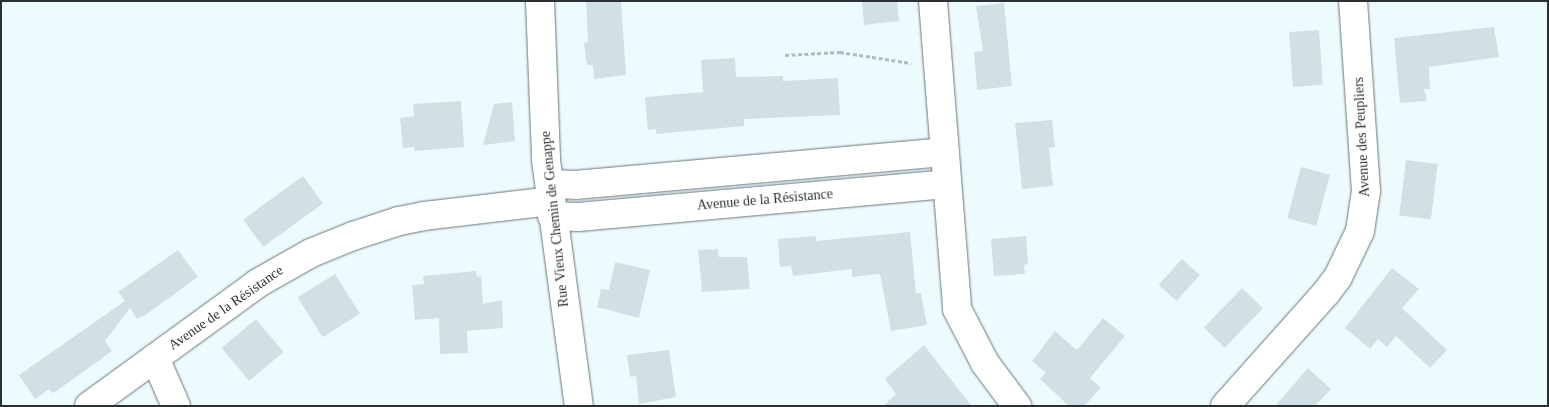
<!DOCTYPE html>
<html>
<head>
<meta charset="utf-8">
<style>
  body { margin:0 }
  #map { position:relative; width:1549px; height:407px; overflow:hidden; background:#eefbfe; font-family:Georgia,serif }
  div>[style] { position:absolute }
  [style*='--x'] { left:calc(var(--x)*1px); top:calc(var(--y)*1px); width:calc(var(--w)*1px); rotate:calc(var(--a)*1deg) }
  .building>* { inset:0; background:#d0e0e4; transform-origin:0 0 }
  .path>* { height:3px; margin-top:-1.5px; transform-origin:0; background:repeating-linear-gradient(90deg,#b0bbbe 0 4px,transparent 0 6.5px) }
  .roads { filter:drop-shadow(0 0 1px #68767a) drop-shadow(0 0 1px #68767a) }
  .minor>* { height:28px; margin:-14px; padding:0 14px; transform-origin:14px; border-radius:14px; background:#fff }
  span { translate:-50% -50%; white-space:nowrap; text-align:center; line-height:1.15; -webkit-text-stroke:4px #fff; paint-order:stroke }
  .street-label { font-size:14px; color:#2b3133 }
  .frame { position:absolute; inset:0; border:2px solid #2b3133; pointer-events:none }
</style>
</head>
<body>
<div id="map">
  <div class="building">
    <div style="clip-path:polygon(586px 1px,621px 1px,626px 75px,594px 79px,593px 65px,587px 65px,584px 43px,588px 42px)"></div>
    <div style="clip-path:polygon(862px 1px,897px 1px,899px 21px,864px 25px)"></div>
    <div style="clip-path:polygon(1004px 3px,1012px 86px,977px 90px,974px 52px,983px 51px,976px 6px)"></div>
    <div style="clip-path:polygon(1494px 27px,1499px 57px,1429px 67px,1430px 89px,1424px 89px,1427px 101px,1400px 103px,1394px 38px)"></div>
    <div style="left:1319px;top:30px;width:55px;height:30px;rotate:86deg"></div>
    <div style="clip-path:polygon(735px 58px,736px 77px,783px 76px,783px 81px,838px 78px,840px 115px,744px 119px,744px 126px,656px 134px,656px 129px,648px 130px,645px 97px,703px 92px,701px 60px)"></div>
    <div style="clip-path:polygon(461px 101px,464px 147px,415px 151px,414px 147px,403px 148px,400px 118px,414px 116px,413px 104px)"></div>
    <div style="clip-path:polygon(512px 102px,515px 141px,483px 145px,494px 104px)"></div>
    <div style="clip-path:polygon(1052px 120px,1055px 147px,1049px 148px,1053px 186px,1022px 189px,1015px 123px)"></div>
    <div style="left:1406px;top:160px;width:32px;height:56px;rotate:7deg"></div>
    <div style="left:1301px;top:167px;width:30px;height:53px;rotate:15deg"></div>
    <div style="left:303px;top:176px;width:34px;height:74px;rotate:54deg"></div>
    <div style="clip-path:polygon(910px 232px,916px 293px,921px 293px,927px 325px,891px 331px,880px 274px,852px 277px,852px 269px,793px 276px,791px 266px,780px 267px,778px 239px,816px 236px,816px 241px)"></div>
    <div style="clip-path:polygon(1026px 236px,1028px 264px,1024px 265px,1025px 274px,994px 276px,991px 239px)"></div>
    <div style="clip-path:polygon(718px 249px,719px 257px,747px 257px,750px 289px,702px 292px,698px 250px)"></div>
    <div style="clip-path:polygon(178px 250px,198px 277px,144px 316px,137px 319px,130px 308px,105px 341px,112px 351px,58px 390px,52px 393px,49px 389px,35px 399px,19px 375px,125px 301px,118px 292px)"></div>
    <div style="left:1182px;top:259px;width:24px;height:35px;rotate:42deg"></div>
    <div style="clip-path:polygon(615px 262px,650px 270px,639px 318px,597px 307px,601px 289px,609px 290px)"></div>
    <div style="clip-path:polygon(1392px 268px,1419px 289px,1402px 308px,1447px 350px,1430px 368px,1396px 336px,1387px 347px,1378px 339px,1370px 349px,1345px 328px)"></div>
    <div style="clip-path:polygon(476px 271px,477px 277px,481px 276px,483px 304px,502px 300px,503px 328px,467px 331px,468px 353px,440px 354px,439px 318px,415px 320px,412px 285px,424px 284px,423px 276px)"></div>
    <div style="left:335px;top:274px;width:47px;height:44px;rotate:58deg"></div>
    <div style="left:1242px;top:288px;width:29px;height:55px;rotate:44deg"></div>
    <div style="clip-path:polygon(1103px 318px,1125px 336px,1090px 378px,1101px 388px,1084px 406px,1069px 406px,1040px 379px,1046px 373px,1032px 361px,1055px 331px,1077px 350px)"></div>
    <div style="left:256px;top:319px;width:43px;height:45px;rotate:50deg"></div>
    <div style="clip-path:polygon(924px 345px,948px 376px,972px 406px,883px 406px,896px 394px,885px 379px)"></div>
    <div style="clip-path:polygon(669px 350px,676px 397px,639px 404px,636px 376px,630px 377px,627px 355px)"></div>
    <div style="clip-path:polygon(1308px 368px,1331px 389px,1315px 406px,1275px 406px)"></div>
  </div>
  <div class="path">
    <div style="--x:785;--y:55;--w:55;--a:-3.1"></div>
    <div style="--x:840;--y:52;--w:72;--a:8.8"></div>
  </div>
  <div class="roads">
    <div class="minor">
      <div style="--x:540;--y:1;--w:159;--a:87.8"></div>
      <div style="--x:546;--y:160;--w:248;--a:82.4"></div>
      <div style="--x:933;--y:1;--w:309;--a:85.5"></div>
      <div style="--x:957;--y:309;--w:61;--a:62.6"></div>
      <div style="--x:985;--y:363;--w:54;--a:53.3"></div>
      <div style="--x:550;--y:184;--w:25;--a:2"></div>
      <div style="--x:575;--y:185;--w:370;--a:-5.1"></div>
      <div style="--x:552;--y:216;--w:26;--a:2"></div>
      <div style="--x:578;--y:217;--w:370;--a:-5.1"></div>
      <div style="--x:155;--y:358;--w:52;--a:66.4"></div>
      <div style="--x:89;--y:406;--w:209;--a:-36"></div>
      <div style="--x:258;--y:283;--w:61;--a:-29.5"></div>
      <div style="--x:311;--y:253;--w:45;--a:-22"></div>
      <div style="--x:353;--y:236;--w:48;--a:-18.1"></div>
      <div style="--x:399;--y:221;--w:25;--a:-11"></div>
      <div style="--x:424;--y:216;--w:128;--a:-6.7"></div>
      <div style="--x:1225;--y:406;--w:152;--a:-48.2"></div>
      <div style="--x:1326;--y:293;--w:20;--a:-53"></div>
      <div style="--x:1338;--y:277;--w:51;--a:-64.4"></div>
      <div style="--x:1360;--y:231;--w:40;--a:-81.5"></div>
      <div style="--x:1366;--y:191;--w:190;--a:-93.9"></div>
    </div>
  </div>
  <div class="street-label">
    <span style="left:1362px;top:137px;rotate:-93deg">Avenue des Peupliers</span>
    <span style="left:765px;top:200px;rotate:-5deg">Avenue de la Résistance</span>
    <span style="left:555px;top:219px;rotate:-96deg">Rue Vieux Chemin de Genappe</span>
    <span style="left:226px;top:308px;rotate:-35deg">Avenue de la Résistance</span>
  </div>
  <div class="frame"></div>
</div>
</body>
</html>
